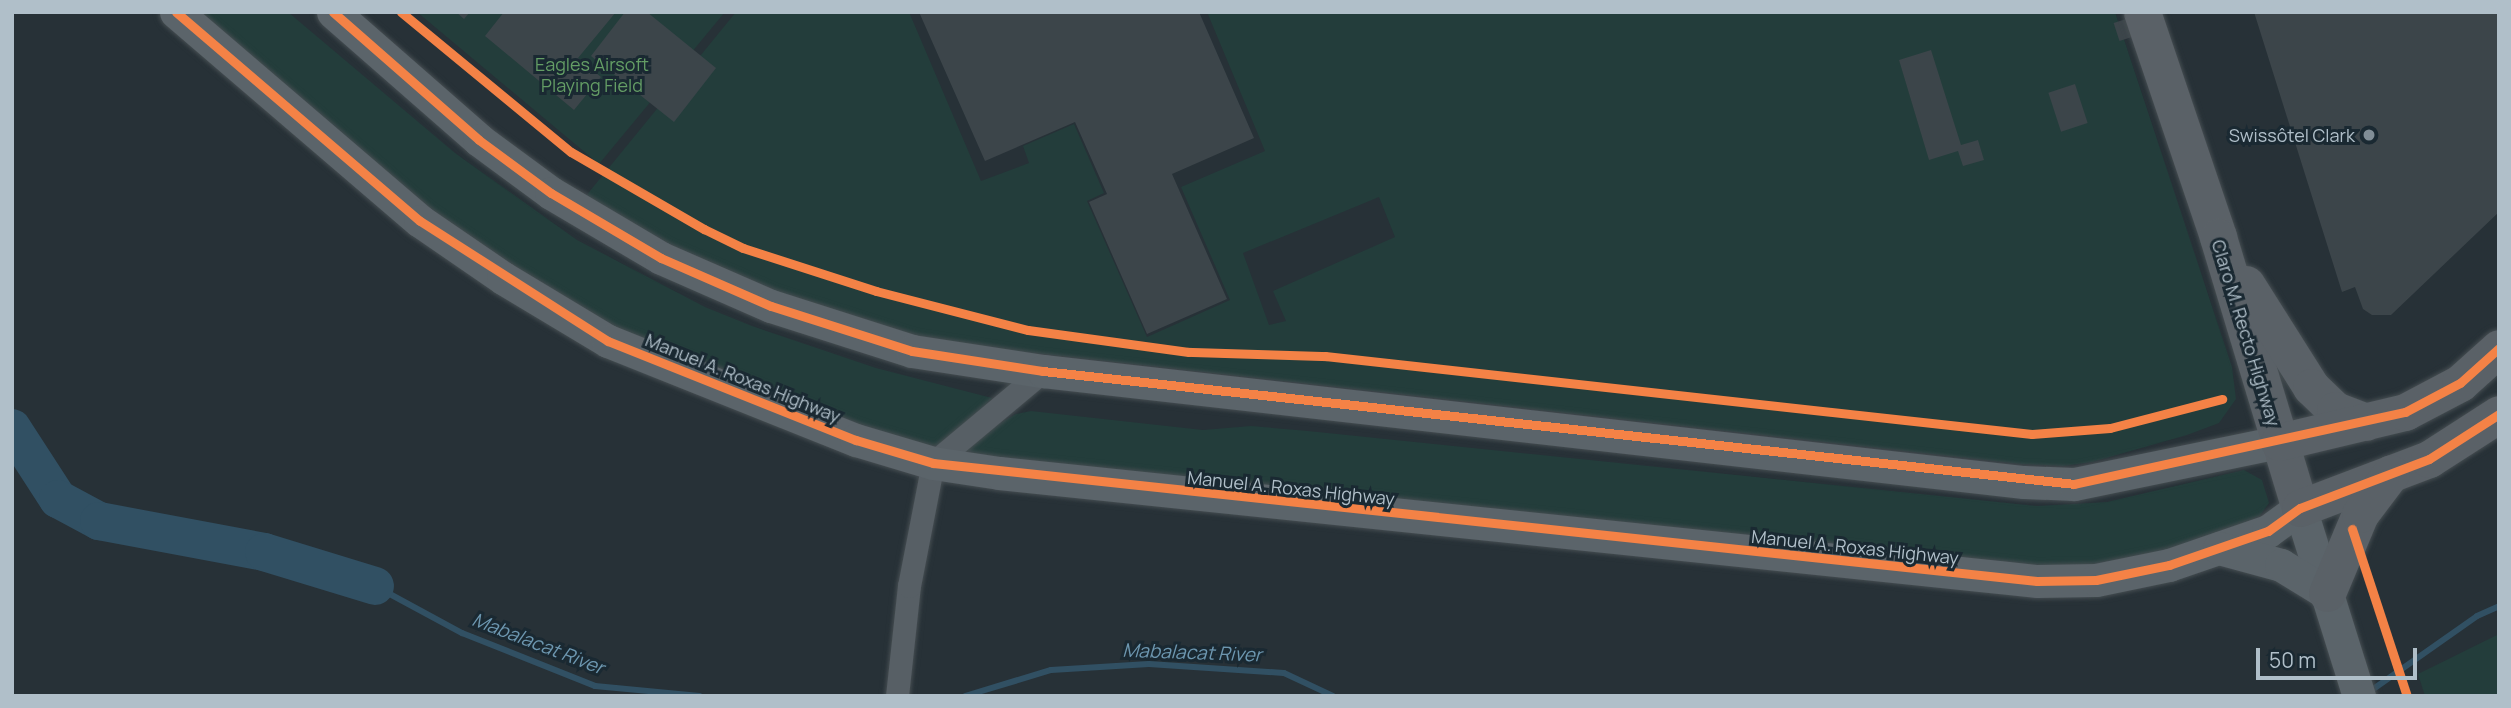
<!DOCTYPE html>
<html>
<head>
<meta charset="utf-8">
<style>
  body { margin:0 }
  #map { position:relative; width:2511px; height:708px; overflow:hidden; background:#273137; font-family:Manrope,sans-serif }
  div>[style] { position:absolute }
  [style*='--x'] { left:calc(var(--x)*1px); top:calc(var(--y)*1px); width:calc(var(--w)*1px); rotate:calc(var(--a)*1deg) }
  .green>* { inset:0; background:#233d3b }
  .stream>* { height:6px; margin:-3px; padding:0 3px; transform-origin:3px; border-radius:3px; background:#315063 }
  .river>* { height:38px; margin:-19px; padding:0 19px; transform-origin:19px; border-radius:19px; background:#315063 }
  .building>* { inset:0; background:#3c454a; transform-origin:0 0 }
  .roads { filter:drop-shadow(0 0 2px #454d51) drop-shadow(0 0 2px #454d51) }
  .street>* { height:23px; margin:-11.5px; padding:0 11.5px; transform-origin:11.5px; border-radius:11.5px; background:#575f65 }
  .secondary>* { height:33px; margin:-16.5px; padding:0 16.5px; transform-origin:16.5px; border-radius:16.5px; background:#5b646a }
  .primary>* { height:37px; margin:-18.5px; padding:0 18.5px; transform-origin:18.5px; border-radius:18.5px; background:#5a6167 }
  .cycleway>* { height:9px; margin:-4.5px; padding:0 4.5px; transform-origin:4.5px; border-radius:4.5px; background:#f48246 }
  .dots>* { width:19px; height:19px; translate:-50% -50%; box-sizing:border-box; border:4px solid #1a2932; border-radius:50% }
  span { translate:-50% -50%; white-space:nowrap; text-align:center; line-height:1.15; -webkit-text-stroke:6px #1a2932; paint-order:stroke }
  .park-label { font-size:18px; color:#649d65 }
  .poi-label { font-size:18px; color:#b0bfc9 }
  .right { translate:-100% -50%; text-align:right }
  .street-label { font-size:18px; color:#b0bfc9 }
  .water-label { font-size:19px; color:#6d97b0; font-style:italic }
  .frame { position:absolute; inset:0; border:14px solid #b0bfc9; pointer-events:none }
  .scale { position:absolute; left:2256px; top:648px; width:161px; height:32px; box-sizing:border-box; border:4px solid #b0bfc9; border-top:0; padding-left:9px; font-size:21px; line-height:24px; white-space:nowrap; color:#b0bfc9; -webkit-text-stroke:5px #1a2932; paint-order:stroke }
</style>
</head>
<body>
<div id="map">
  <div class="green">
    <div style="clip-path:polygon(190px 12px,288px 12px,455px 153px,577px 240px,705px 307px,752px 326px,876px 368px,992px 398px,963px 430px,936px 446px,922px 445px,697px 372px,484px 255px)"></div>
    <div style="clip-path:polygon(417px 12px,725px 12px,599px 164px)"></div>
    <div style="clip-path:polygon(evenodd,736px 12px,909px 12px,981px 181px,1029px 163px,1023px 146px,1074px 124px,1104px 193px,1087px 201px,1147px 337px,1230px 300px,1181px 187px,1265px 151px,1207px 12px,2115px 12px,2232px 367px,2236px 399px,2219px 423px,2187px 435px,2092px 462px,2063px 466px,2021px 464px,998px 349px,908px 335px,847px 319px,708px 266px,585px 197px,736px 12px,1379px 197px,1395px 237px,1273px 291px,1286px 321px,1269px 325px,1243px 253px,1379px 197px)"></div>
    <div style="clip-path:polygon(1031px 411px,1203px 430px,1251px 426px,1308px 431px,2037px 506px,2107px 502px,2244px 470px,2262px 480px,2269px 503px,2259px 517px,2159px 554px,2088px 570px,961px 454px,989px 429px,1016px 414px)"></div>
    <div style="clip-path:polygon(2499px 634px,2499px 696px,2425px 696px,2418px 674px)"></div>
  </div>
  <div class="stream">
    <div style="--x:375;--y:586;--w:99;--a:28.4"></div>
    <div style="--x:462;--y:633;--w:143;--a:21.7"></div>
    <div style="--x:595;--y:686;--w:105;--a:5.4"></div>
    <div style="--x:2369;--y:692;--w:132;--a:-35.1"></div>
    <div style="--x:2477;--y:616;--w:24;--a:-24"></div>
    <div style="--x:965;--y:696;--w:90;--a:-16.8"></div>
    <div style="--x:1051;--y:670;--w:98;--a:-3.5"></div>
    <div style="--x:1149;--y:664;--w:135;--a:3.8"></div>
    <div style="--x:1284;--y:673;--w:54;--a:25.1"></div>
  </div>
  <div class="river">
    <div style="--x:12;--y:428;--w:85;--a:57.1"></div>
    <div style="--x:58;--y:499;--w:47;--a:28.2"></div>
    <div style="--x:99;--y:521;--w:168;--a:10.6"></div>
    <div style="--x:264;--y:552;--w:116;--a:17"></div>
  </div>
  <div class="building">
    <div style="clip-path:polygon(456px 12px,470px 12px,464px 19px)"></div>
    <div style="clip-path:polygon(504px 12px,616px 12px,578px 58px,601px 77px,574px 110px,485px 36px)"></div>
    <div style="clip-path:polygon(625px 12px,647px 12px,716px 68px,674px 122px,591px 56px)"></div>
    <div style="clip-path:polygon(919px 12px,1199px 12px,1254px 138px,1172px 174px,1227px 299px,1147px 334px,1089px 202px,1107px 194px,1075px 122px,985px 161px)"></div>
    <div style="clip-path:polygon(2254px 12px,2499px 12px,2499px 212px,2391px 315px,2372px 315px,2363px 309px,2355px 287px,2342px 292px)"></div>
    <div style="left:2126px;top:19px;width:19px;height:13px;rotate:72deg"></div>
    <div style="clip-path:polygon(1931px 50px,1961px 145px,1978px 140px,1984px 160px,1963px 166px,1958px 151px,1929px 160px,1899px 60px)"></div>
    <div style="left:2075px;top:84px;width:41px;height:28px;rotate:72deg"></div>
  </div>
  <div class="roads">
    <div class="street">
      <div style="--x:897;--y:696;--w:111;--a:-83.8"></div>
      <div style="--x:909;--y:586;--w:125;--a:-79"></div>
      <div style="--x:933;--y:463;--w:143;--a:-39.9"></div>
    </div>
    <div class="secondary">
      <div style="--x:176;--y:12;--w:321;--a:40.6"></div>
      <div style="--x:420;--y:221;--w:101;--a:34.5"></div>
      <div style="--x:503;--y:278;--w:122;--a:31"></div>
      <div style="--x:608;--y:341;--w:267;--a:21.8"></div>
      <div style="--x:856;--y:440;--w:80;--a:16.6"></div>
      <div style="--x:933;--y:463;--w:67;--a:8.6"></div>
      <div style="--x:999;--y:473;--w:1044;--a:5.94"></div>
      <div style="--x:2037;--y:581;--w:59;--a:-1"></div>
      <div style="--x:2096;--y:580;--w:75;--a:-11.6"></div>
      <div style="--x:2169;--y:565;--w:105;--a:-19"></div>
      <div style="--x:2268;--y:531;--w:39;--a:-36"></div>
      <div style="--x:2300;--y:508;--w:197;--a:72.6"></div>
      <div style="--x:333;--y:12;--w:194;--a:41.2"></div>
      <div style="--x:479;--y:140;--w:89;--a:36.4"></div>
      <div style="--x:551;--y:193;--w:128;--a:30.6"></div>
      <div style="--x:661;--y:258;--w:120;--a:23.6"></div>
      <div style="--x:771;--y:306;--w:148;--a:17.7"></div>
      <div style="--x:912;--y:351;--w:133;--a:8.7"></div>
      <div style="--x:1043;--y:371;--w:987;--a:6.46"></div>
      <div style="--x:2024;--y:482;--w:50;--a:2.3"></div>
      <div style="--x:2074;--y:484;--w:209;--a:-11.6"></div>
      <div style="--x:2219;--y:548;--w:64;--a:15.3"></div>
      <div style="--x:2281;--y:565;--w:54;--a:31.3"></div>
    </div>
    <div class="primary">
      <div style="--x:2142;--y:12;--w:237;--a:71.3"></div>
      <div style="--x:2218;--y:237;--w:283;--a:73.2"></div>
      <div style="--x:2300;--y:508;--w:138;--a:-20.8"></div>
      <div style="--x:2429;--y:459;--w:83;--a:-32.7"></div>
      <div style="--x:2246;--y:284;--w:122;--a:57.7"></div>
      <div style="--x:2311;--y:387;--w:33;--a:44"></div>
      <div style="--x:2335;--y:410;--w:33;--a:21"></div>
      <div style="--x:2279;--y:442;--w:130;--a:-13.4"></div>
      <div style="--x:2405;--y:412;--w:62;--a:-27.8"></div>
      <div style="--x:2460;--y:383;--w:52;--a:-41.9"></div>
      <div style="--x:2327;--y:593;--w:86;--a:-67.3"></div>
      <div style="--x:2360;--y:514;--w:51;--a:-52.9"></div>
    </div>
  </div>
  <div class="cycleway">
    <div style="--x:176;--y:12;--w:321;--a:40.6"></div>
    <div style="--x:420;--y:221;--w:223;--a:32.6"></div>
    <div style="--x:608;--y:341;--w:267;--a:21.8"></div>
    <div style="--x:856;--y:440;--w:80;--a:16.6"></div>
    <div style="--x:933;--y:463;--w:1110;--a:6.1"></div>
    <div style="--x:2037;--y:581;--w:59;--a:-1"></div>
    <div style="--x:2096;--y:580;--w:75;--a:-11.6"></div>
    <div style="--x:2169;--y:565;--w:105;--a:-19"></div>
    <div style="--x:2268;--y:531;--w:39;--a:-36"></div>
    <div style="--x:2300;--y:508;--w:138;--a:-20.8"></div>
    <div style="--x:2429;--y:459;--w:83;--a:-32.7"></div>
    <div style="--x:333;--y:12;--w:194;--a:41.2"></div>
    <div style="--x:479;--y:140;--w:89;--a:36.4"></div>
    <div style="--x:551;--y:193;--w:128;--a:30.6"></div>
    <div style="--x:661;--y:258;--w:120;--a:23.6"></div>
    <div style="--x:771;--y:306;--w:148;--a:17.7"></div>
    <div style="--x:912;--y:351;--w:133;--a:8.7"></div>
    <div style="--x:1043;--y:371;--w:1037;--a:6.25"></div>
    <div style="--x:2074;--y:484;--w:339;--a:-12.3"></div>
    <div style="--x:2405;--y:412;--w:62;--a:-27.8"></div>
    <div style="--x:2460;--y:383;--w:52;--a:-41.9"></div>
    <div style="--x:401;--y:12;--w:220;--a:39.5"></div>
    <div style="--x:571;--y:152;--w:154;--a:30.1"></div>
    <div style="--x:704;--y:229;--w:43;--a:26"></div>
    <div style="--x:743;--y:248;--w:140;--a:17.9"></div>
    <div style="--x:876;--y:291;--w:157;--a:14.4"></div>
    <div style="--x:1028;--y:330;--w:162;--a:7.8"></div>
    <div style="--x:1189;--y:352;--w:136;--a:1.7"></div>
    <div style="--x:1325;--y:356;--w:711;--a:6.3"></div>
    <div style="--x:2032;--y:434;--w:78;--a:-4.4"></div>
    <div style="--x:2110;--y:428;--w:116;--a:-14.5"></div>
    <div style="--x:2352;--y:529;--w:176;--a:71.8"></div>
  </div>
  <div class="dots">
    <div style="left:2369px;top:135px;background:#808d96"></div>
  </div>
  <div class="park-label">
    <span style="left:592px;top:75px">Eagles Airsoft<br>Playing Field</span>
  </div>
  <div class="poi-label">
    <span class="right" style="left:2355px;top:135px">Swissôtel Clark</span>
  </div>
  <div class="street-label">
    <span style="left:2246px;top:333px;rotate:73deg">Claro M. Recto Highway</span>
    <span style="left:743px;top:378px;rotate:22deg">Manuel A. Roxas Highway</span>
    <span style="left:1291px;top:488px;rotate:6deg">Manuel A. Roxas Highway</span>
    <span style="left:1855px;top:547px;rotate:6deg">Manuel A. Roxas Highway</span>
  </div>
  <div class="water-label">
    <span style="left:538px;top:644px;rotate:21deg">Mabalacat River</span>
    <span style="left:1192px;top:653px;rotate:2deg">Mabalacat River</span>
  </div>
  <div class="frame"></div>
  <div class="scale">50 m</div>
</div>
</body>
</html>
